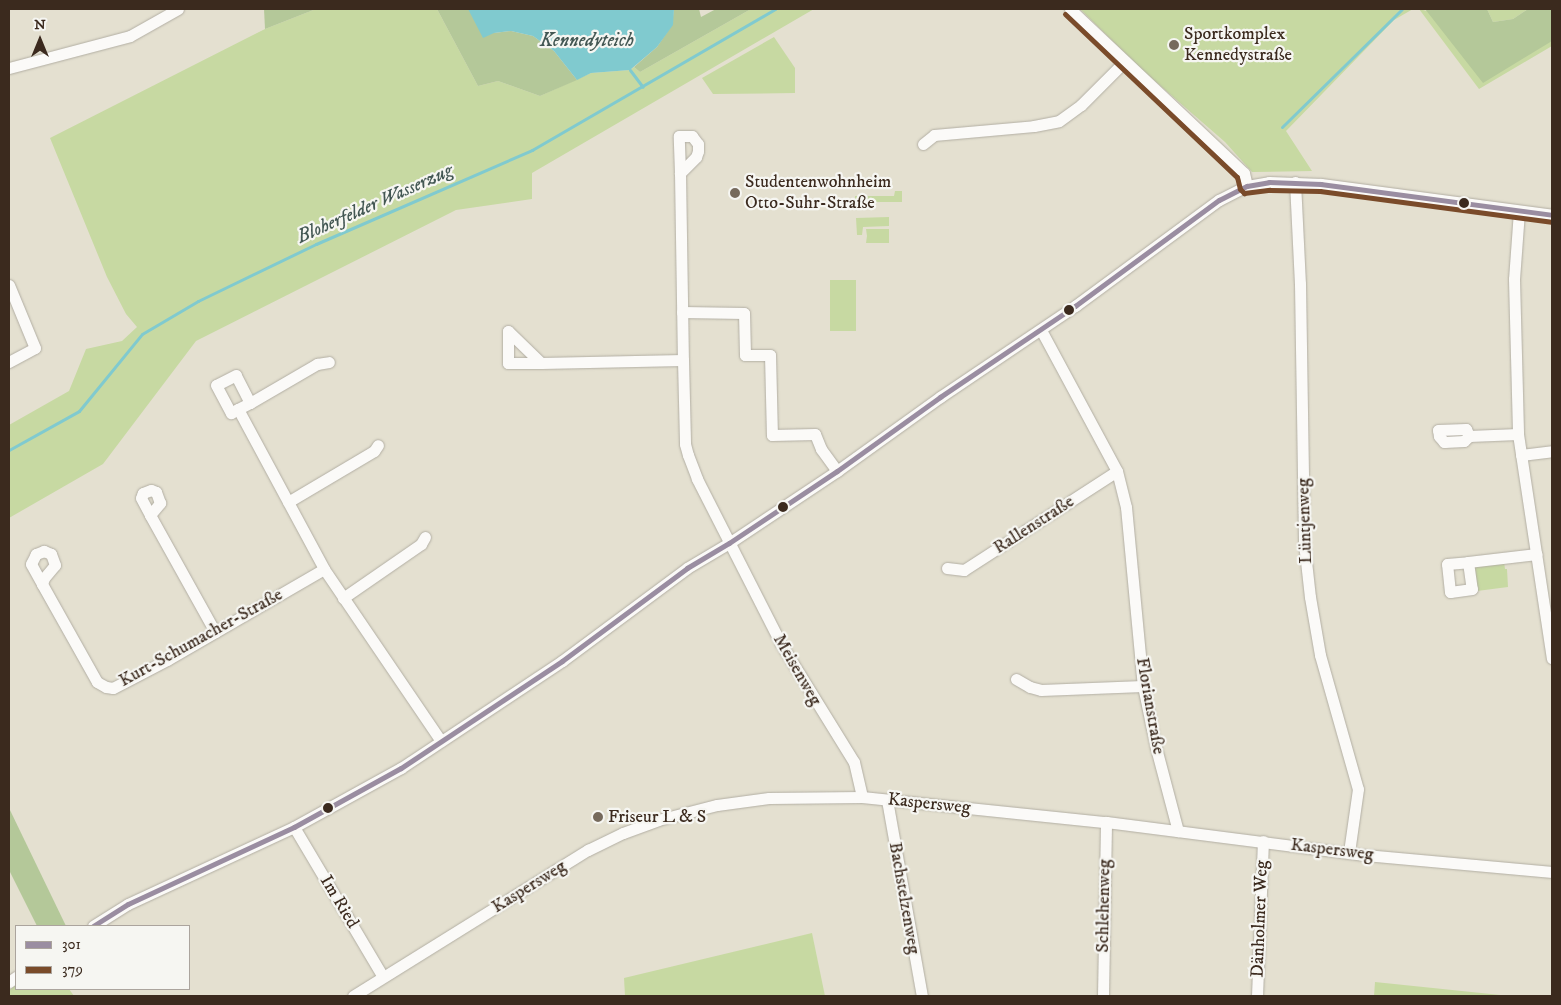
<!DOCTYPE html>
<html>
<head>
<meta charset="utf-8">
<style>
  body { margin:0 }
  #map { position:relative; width:1561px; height:1005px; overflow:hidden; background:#e4e0d0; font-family:"IM FELL DW Pica",serif }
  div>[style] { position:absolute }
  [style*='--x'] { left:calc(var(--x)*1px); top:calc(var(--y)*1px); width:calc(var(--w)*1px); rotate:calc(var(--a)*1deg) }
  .green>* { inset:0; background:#c7d9a2; transform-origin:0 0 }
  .forest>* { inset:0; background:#b4c899 }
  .water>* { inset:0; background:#80cacf }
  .stream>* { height:3px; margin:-1.5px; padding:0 1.5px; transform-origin:1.5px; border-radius:1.5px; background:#80cacf }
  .roads { filter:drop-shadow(0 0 1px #b2aea3) drop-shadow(0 0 1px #b2aea3) }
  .minor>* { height:11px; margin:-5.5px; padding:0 5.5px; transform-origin:5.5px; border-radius:5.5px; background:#fbfaf8 }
  .bus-1>* { height:5px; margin:-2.5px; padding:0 2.5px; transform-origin:2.5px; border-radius:2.5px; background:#9a8da1 }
  .bus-2>* { height:5px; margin:-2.5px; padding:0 2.5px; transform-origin:2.5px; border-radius:2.5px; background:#7a4b2a }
  .dots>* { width:14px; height:14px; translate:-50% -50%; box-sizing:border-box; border:2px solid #f6f6f2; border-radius:50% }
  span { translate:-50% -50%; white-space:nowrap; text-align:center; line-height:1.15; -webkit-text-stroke:4.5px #f6f6f2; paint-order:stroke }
  .poi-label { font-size:18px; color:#3b2a1e }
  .left { translate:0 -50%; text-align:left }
  .street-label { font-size:18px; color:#3b2a1e }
  .water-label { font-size:19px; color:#435753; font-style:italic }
  .frame { position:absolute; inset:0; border:10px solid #3b2a1e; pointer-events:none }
  .legend { position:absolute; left:15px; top:925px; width:175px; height:65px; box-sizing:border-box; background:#f6f6f2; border:1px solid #aba49d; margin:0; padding:6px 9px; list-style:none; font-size:15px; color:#3b2a1e }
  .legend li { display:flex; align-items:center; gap:10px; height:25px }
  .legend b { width:25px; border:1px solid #aba49d }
  .north { position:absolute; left:15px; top:15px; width:50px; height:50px; -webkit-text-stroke:4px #f6f6f2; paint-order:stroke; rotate:0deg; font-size:14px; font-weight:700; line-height:20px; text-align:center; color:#3b2a1e }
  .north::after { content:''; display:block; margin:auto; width:18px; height:22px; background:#3b2a1e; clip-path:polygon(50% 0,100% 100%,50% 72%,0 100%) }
</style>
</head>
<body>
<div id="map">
  <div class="green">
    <div style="clip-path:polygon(316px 9px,437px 9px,478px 86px,498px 81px,540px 96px,591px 73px,630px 70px,634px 67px,640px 72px,751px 9px,814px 9px,532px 173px,532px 199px,456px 210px,196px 341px,103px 464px,9px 518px,9px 425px,69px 391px,86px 349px,122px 341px,137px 327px,126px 314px,107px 277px,50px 138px,265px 29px)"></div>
    <div style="clip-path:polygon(1080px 9px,1413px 9px,1394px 20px,1286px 131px,1312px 171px,1252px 172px,1225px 142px,1141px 69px)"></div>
    <div style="clip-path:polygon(1419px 9px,1550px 42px,1552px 41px,1552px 46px,1479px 89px)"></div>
    <div style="clip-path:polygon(1487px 9px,1528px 9px,1513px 19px,1493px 22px)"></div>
    <div style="clip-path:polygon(774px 37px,795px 68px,795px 93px,713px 94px,702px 78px)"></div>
    <div style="clip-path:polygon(895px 191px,902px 191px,902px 202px,855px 202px,855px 196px,894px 196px)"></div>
    <div style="clip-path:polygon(889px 217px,889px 226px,863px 227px,862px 235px,857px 235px,856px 218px)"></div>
    <div style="clip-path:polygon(866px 229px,889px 229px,889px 243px,866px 243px,867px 236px)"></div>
    <div style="left:830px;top:280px;width:26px;height:51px"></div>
    <div style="clip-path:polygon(1504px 562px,1505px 569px,1507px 569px,1508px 587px,1477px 591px,1474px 566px)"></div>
    <div style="clip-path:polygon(812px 933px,825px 996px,625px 996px,624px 978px)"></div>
    <div style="clip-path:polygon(1375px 982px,1510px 996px,1374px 996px)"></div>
    <div style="clip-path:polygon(16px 985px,16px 989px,69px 989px,74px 996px,9px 996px,9px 990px)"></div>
  </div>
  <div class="forest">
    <div style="clip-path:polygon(264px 9px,316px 9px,265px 29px)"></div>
    <div style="clip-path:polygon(437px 9px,469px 9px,494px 33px,511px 31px,533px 36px,554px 51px,577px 80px,540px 96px,498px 81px,478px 86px)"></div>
    <div style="clip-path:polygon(674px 9px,699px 9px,701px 17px,716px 9px,751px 9px,640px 72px,634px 67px,657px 47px,672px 25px)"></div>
    <div style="clip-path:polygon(1425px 9px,1487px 9px,1493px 22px,1513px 19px,1528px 9px,1552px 9px,1552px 41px,1483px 83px)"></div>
    <div style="clip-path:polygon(9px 808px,66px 926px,37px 926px,9px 870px)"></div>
  </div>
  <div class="water">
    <div style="clip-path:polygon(468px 9px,674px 9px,673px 25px,657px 47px,630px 70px,591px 73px,577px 80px,554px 51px,533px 36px,511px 31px,494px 33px,483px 38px)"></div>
  </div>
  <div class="stream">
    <div style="--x:630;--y:70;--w:21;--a:53"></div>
    <div style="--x:1282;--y:127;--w:168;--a:-44.5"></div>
    <div style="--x:9;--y:450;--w:80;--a:-29.1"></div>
    <div style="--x:79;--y:411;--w:99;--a:-50.7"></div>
    <div style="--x:142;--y:334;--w:65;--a:-30.5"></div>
    <div style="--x:198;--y:301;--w:131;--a:-25.8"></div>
    <div style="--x:316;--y:244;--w:236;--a:-23.5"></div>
    <div style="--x:532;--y:150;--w:281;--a:-30.1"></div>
  </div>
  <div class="roads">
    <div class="minor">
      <div style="--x:1070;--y:9;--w:239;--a:43.3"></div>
      <div style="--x:1244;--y:173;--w:13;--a:77"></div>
      <div style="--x:9;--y:68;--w:125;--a:-14.8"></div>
      <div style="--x:130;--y:36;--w:55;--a:-29.4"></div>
      <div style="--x:923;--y:144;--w:14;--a:-39"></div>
      <div style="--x:934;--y:135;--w:100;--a:-5.1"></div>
      <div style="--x:1034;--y:126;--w:25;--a:-11"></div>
      <div style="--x:1059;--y:121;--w:27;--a:-36"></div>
      <div style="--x:1081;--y:105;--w:62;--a:-45"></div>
      <div style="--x:680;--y:173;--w:37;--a:-92"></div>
      <div style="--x:679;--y:136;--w:13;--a:0"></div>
      <div style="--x:692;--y:136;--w:10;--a:53"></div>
      <div style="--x:698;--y:144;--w:7;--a:90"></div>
      <div style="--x:698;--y:151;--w:6;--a:108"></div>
      <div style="--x:696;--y:157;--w:23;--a:135"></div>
      <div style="--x:680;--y:173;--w:187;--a:89.1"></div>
      <div style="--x:683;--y:360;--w:84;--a:88.6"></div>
      <div style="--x:685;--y:444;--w:11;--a:75"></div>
      <div style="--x:688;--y:455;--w:26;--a:69"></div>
      <div style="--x:697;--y:479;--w:185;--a:63"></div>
      <div style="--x:781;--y:644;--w:139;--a:58.3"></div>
      <div style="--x:854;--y:762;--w:36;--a:77"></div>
      <div style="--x:1295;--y:182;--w:102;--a:87.2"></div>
      <div style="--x:1300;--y:284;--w:259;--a:89.1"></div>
      <div style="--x:1304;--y:543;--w:54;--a:83.7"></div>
      <div style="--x:1310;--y:597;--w:59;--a:80.2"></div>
      <div style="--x:1320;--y:655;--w:139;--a:74.2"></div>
      <div style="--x:1358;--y:789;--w:64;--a:98.1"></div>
      <div style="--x:1519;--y:211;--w:68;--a:94.2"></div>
      <div style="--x:1514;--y:279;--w:155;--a:88.5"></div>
      <div style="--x:1518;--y:434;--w:227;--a:81.4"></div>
      <div style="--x:9;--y:285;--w:68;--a:67.6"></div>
      <div style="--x:35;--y:348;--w:30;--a:152"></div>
      <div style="--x:682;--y:312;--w:62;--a:0.9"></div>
      <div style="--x:744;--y:313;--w:42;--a:88.6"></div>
      <div style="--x:745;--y:355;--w:25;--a:0"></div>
      <div style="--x:770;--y:355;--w:80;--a:88.6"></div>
      <div style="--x:772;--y:435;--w:43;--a:-1.3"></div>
      <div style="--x:815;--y:434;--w:16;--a:68"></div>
      <div style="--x:821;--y:449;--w:27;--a:54"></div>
      <div style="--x:1041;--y:330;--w:160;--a:61.7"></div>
      <div style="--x:1117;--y:471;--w:37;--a:76"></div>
      <div style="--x:1126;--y:507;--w:180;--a:84.6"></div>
      <div style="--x:1143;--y:686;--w:63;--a:78.2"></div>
      <div style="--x:1156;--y:748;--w:86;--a:75.2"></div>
      <div style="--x:541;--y:363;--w:46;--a:-135.9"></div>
      <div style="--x:508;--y:331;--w:32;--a:90"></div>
      <div style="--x:508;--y:363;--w:33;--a:0"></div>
      <div style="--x:541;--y:363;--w:142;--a:-1.2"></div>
      <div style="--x:250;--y:403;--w:78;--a:-30.2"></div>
      <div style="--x:317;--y:364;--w:12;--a:-9"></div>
      <div style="--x:238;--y:409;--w:13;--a:-27"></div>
      <div style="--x:250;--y:403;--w:31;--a:-117"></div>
      <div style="--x:236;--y:375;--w:22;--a:153"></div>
      <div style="--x:216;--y:385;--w:32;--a:62"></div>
      <div style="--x:231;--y:413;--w:8;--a:-30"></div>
      <div style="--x:238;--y:409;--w:182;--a:61.7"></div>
      <div style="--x:324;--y:569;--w:208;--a:55.8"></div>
      <div style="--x:1469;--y:436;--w:7;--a:135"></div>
      <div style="--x:1464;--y:441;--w:20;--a:177"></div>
      <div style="--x:1444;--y:442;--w:8;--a:-130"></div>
      <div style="--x:1439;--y:436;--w:6;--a:-99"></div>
      <div style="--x:1438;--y:430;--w:28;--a:-2"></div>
      <div style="--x:1466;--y:429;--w:8;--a:67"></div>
      <div style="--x:1469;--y:436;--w:49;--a:-2.3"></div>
      <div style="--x:1521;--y:455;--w:31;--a:-7"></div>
      <div style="--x:288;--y:502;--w:100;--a:-30.7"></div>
      <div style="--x:374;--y:451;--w:7;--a:-56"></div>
      <div style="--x:150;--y:515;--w:16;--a:-50"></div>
      <div style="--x:160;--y:503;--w:12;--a:-110"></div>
      <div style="--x:156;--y:492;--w:5;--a:-158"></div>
      <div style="--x:151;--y:490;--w:9;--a:159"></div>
      <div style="--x:143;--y:493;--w:5;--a:112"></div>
      <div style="--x:141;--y:498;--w:19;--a:62"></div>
      <div style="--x:150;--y:515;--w:134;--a:60.9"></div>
      <div style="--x:1468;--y:562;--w:27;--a:82"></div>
      <div style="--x:1472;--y:589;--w:22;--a:172"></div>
      <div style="--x:1450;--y:592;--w:28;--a:-96"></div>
      <div style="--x:1447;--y:564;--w:21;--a:-5"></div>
      <div style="--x:1468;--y:562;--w:69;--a:-6.6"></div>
      <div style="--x:947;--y:568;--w:17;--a:7"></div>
      <div style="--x:964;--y:570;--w:182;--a:-32.9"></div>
      <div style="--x:42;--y:584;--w:6;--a:-72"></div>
      <div style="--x:44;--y:578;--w:17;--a:-50"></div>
      <div style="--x:55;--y:565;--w:12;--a:-110"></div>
      <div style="--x:51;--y:554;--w:8;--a:-157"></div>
      <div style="--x:44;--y:551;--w:9;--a:159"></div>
      <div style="--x:36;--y:554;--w:11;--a:117"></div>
      <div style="--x:31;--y:564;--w:23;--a:61"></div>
      <div style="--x:42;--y:584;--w:112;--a:60.7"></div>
      <div style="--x:97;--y:682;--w:10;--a:29"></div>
      <div style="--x:106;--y:687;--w:7;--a:8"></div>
      <div style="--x:113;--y:688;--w:61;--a:-27.4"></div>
      <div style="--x:167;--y:660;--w:181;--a:-30.1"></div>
      <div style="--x:343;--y:598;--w:95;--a:-34.7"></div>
      <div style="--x:421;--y:544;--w:8;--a:-60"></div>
      <div style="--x:1016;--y:679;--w:16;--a:30"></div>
      <div style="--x:1030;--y:687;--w:11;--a:15"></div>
      <div style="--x:1041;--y:690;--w:102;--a:-2.2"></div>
      <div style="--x:887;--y:800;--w:199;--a:79.9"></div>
      <div style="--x:294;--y:827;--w:174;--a:59.3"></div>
      <div style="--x:93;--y:926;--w:41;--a:-32.2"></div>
      <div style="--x:128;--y:904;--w:183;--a:-24.9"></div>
      <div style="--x:294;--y:827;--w:122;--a:-28.9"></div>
      <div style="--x:401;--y:768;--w:193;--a:-33.6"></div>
      <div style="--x:562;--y:661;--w:156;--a:-36.6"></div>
      <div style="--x:687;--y:568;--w:49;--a:-30.8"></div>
      <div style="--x:729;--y:543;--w:130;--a:-33.7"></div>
      <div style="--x:837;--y:471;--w:127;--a:-35.7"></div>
      <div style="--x:940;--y:397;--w:163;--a:-34"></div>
      <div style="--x:1075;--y:306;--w:179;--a:-36.4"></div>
      <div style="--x:1219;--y:200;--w:31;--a:-27"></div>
      <div style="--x:1247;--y:186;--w:22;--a:-10"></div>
      <div style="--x:1269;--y:182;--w:52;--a:2.2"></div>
      <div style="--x:1321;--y:184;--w:233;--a:7.6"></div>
      <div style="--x:9;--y:982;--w:9;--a:-36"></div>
      <div style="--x:353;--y:996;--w:277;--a:-31.9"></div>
      <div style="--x:588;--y:850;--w:39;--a:-26"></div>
      <div style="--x:623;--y:833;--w:37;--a:-20"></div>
      <div style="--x:658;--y:820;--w:61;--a:-14.3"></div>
      <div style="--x:717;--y:805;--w:52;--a:-7.7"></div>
      <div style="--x:769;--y:798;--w:93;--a:-0.6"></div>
      <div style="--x:862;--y:797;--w:245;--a:5.9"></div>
      <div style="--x:1106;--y:822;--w:261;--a:7.3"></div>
      <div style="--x:1365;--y:855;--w:188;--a:5.2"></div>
      <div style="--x:1103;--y:996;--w:174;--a:-89"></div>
      <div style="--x:1257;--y:996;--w:155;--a:-87.8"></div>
    </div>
  </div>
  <div class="bus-1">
    <div style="--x:93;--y:926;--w:41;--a:-32.2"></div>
    <div style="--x:128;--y:904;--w:183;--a:-24.9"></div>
    <div style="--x:294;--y:827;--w:122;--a:-28.9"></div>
    <div style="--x:401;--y:768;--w:193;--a:-33.6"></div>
    <div style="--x:562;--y:661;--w:156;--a:-36.6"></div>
    <div style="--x:687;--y:568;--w:49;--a:-30.8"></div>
    <div style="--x:729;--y:543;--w:130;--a:-33.7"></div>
    <div style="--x:837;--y:471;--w:127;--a:-35.7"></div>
    <div style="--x:940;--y:397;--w:163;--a:-34"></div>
    <div style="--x:1075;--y:306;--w:179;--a:-36.4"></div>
    <div style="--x:1219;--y:200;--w:31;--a:-27"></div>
    <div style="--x:1247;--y:186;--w:22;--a:-10"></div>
    <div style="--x:1269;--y:182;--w:52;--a:2.2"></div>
    <div style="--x:1321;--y:184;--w:233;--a:7.6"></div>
  </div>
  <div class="bus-2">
    <div style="--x:1065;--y:14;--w:237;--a:43.5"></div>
    <div style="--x:1237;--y:177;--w:12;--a:76"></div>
    <div style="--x:1240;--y:189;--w:6;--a:45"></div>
    <div style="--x:1244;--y:193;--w:26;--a:-7"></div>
    <div style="--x:1270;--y:190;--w:50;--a:1.1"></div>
    <div style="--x:1320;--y:191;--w:233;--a:7.6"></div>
  </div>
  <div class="dots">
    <div style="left:1174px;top:45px;background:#766a5c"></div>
    <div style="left:735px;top:193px;background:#766a5c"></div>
    <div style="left:1464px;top:203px;background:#3b2a1e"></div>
    <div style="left:1069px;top:310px;background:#3b2a1e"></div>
    <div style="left:783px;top:507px;background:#3b2a1e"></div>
    <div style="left:328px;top:808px;background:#3b2a1e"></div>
    <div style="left:598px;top:817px;background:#766a5c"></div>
  </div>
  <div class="poi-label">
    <span class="left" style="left:1184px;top:45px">Sportkomplex<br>Kennedystraße</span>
    <span class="left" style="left:745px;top:193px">Studentenwohnheim<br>Otto-Suhr-Straße</span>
    <span class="left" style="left:608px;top:817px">Friseur L &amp; S</span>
  </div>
  <div class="street-label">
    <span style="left:1305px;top:521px;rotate:-92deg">Lüntjenweg</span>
    <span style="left:1034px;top:525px;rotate:-33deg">Rallenstraße</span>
    <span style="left:201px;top:638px;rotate:-29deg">Kurt-Schumacher-Straße</span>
    <span style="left:797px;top:670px;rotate:60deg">Meisenweg</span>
    <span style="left:1150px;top:706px;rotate:80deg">Florianstraße</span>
    <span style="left:929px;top:804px;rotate:6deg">Kaspersweg</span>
    <span style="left:1332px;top:850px;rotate:7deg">Kaspersweg</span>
    <span style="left:529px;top:887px;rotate:-32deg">Kaspersweg</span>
    <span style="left:904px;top:898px;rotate:80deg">Bachstelzenweg</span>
    <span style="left:339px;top:902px;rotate:59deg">Im Ried</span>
    <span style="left:1104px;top:906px;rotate:-89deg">Schlehenweg</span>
    <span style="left:1260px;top:919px;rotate:-88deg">Dänholmer Weg</span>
  </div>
  <div class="water-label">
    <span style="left:587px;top:41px">Kennedyteich</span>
    <span style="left:375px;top:204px;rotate:-24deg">Bloherfelder Wasserzug</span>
  </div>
  <div class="frame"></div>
  <ul class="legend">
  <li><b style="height:6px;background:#9a8da1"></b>301</li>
  <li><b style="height:6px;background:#7a4b2a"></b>379</li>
  </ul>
  <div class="north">N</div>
</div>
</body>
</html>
